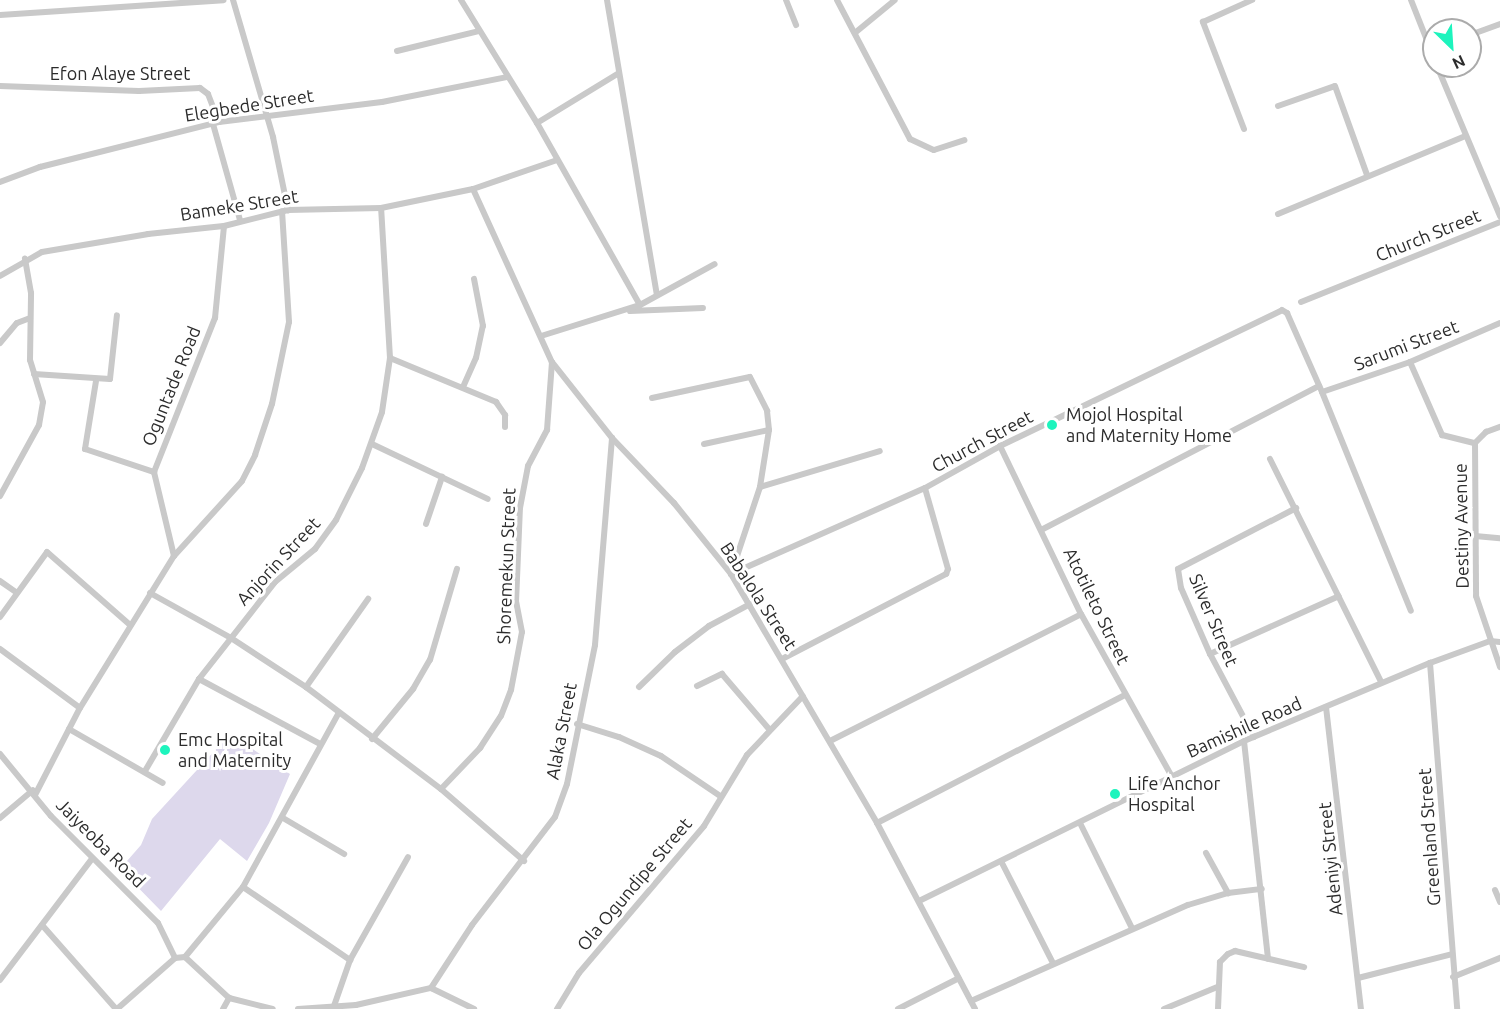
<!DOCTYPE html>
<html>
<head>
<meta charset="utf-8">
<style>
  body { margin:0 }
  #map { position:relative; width:1500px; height:1009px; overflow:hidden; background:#fff; font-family:Ubuntu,sans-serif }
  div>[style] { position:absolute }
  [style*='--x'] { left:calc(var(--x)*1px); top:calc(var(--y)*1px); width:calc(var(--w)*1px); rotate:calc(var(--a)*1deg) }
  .green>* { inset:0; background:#ddd8ec }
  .street>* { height:6px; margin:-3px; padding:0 3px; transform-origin:3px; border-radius:3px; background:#c9c9c9 }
  .dots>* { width:16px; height:16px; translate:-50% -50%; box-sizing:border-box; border:3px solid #fff; border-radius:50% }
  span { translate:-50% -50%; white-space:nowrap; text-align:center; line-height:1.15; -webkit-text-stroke:6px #fff; paint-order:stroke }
  .street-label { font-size:18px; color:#2c2c2c }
  .poi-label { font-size:18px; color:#2c2c2c }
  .left { translate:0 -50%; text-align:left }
  .north { position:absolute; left:1422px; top:18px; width:60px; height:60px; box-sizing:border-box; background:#fff; border:2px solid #ababab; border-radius:50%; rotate:155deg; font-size:16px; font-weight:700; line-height:24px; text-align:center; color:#2c2c2c }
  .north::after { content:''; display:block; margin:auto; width:21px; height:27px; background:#1df4bd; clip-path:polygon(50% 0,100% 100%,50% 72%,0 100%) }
</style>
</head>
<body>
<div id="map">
  <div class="green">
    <div style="clip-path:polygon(230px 734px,290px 774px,269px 823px,247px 861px,220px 839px,161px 911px,120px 869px,141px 845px,152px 819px)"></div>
  </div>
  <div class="street">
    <div style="--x:233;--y:0;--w:143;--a:73.7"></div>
    <div style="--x:273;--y:137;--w:75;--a:78.4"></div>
    <div style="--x:461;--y:0;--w:145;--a:58.3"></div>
    <div style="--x:537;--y:123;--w:209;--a:60.5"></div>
    <div style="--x:607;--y:0;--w:299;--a:80.4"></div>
    <div style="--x:786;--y:0;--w:27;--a:68"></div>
    <div style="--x:837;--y:0;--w:157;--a:62.3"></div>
    <div style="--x:910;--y:139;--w:26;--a:25"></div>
    <div style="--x:934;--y:150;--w:32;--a:-18"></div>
    <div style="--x:1411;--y:0;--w:62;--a:68.4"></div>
    <div style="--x:0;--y:15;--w:224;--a:-3.8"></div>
    <div style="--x:856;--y:32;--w:50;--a:-39.4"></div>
    <div style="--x:1470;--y:35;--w:32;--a:-20"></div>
    <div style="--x:397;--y:51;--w:84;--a:-13.7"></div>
    <div style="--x:1437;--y:66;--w:163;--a:67.2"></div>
    <div style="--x:0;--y:86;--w:139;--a:2.1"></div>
    <div style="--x:139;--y:91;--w:61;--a:-2.8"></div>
    <div style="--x:200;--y:88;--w:10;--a:37"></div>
    <div style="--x:208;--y:94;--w:30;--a:69"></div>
    <div style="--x:1278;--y:106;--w:60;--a:-19.3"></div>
    <div style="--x:1335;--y:86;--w:95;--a:70.2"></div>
    <div style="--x:537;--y:123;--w:96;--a:-31.4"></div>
    <div style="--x:213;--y:124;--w:100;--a:74.3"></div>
    <div style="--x:1244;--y:129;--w:115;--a:-111"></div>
    <div style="--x:1203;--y:22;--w:54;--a:-24.2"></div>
    <div style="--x:0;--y:182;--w:43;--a:-20.6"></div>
    <div style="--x:40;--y:167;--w:185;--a:-14.1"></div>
    <div style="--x:219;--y:122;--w:164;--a:-7"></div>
    <div style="--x:382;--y:102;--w:127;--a:-11.3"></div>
    <div style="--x:473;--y:189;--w:190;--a:65.5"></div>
    <div style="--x:552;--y:362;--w:97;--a:51.7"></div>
    <div style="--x:612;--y:438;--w:90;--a:46.4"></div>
    <div style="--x:674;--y:503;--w:91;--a:51.2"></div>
    <div style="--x:731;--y:574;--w:289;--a:59.6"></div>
    <div style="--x:877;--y:823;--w:210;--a:62.2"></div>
    <div style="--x:1278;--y:214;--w:203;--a:-22.6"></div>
    <div style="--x:0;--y:276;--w:48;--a:-29.7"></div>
    <div style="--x:42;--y:252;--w:108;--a:-9.6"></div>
    <div style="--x:148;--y:234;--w:76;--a:-6"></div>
    <div style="--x:224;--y:226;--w:66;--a:-14"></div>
    <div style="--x:288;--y:210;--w:93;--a:-1.2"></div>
    <div style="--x:381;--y:208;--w:94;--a:-11.7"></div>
    <div style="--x:473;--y:189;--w:89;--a:-19"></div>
    <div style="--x:1301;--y:302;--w:214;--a:-21.9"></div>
    <div style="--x:630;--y:311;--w:73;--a:-2.4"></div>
    <div style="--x:541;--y:336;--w:104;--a:-17.4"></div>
    <div style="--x:640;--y:305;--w:85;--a:-28.7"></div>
    <div style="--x:0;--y:343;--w:26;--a:-50"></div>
    <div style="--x:17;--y:323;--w:14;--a:-21"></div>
    <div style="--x:390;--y:358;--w:115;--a:22.5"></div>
    <div style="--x:496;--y:402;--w:16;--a:55"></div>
    <div style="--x:505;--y:415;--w:12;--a:90"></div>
    <div style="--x:1410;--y:362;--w:80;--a:66.3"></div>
    <div style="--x:1442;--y:435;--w:34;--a:14"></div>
    <div style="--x:1475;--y:443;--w:16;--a:-45"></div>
    <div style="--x:1486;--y:432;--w:15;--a:-20"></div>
    <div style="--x:34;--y:374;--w:76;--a:3.8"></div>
    <div style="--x:110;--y:379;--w:64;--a:-83.8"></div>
    <div style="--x:96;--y:381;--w:69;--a:99.2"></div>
    <div style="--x:85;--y:449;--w:73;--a:18.4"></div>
    <div style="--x:463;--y:387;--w:32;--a:-66"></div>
    <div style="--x:476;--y:358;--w:33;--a:-78"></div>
    <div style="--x:483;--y:326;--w:48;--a:-100.8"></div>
    <div style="--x:1322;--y:392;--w:93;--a:-18.8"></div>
    <div style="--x:1410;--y:362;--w:98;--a:-23.4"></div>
    <div style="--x:652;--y:398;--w:100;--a:-12.1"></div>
    <div style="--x:750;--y:377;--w:38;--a:63"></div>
    <div style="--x:767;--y:411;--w:19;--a:84"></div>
    <div style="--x:769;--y:430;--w:58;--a:99"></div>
    <div style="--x:760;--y:487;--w:92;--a:108.4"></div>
    <div style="--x:1475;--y:443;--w:153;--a:89.6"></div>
    <div style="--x:1476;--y:596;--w:75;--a:71.3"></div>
    <div style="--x:372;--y:444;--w:128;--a:25.4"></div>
    <div style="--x:704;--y:444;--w:66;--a:-12.2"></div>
    <div style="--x:1000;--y:446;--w:187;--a:64.3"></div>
    <div style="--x:1081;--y:614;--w:187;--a:60.8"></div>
    <div style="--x:1270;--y:459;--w:249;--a:63.5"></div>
    <div style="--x:760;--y:487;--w:125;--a:-16.7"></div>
    <div style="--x:0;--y:496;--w:81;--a:-61.2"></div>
    <div style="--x:39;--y:425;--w:23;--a:-80"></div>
    <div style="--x:43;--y:402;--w:44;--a:-107.2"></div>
    <div style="--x:30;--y:360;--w:67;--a:-89.1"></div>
    <div style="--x:31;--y:293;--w:35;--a:-100"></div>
    <div style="--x:426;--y:524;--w:50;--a:-71.2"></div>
    <div style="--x:1043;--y:529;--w:311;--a:-27.4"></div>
    <div style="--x:1475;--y:536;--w:25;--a:5"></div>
    <div style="--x:174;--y:556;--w:86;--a:-103.4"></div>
    <div style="--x:154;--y:472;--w:166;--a:-68.4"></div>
    <div style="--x:215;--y:318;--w:92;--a:-84.4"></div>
    <div style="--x:731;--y:574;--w:212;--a:-23.9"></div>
    <div style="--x:925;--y:488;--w:86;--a:-29.2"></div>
    <div style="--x:1000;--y:446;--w:313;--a:-25.7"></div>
    <div style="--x:1282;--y:310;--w:6;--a:31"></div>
    <div style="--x:1287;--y:313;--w:86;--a:66.1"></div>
    <div style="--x:1322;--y:392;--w:236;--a:67.9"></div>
    <div style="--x:0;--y:581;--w:19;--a:35"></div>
    <div style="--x:150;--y:593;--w:93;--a:29.1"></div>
    <div style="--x:231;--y:638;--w:90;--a:33.2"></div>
    <div style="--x:306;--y:687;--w:169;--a:37.1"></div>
    <div style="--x:441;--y:789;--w:110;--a:40.9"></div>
    <div style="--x:0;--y:617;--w:80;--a:-54.1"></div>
    <div style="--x:47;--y:552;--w:111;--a:41.3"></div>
    <div style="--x:0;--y:649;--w:99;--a:36.4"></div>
    <div style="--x:1210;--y:654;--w:141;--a:-24.2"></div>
    <div style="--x:782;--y:659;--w:185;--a:-27.4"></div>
    <div style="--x:946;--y:574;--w:5;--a:-68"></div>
    <div style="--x:948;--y:569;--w:84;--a:-105.9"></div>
    <div style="--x:1430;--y:663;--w:347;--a:85.5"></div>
    <div style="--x:199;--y:679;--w:137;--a:28.2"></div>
    <div style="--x:697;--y:686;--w:28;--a:-26"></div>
    <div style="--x:722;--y:674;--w:72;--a:49.5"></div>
    <div style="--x:306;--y:687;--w:108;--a:-54.8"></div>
    <div style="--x:639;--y:687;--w:50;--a:-44.2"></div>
    <div style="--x:675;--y:652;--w:43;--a:-37.4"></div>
    <div style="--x:709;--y:626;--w:47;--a:-28.2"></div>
    <div style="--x:1326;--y:707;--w:304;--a:83.4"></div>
    <div style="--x:577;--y:724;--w:44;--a:17.2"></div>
    <div style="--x:619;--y:737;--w:46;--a:24.3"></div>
    <div style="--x:661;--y:756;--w:71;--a:34.1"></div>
    <div style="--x:69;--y:729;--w:108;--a:29.9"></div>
    <div style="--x:1254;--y:737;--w:94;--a:-117.9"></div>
    <div style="--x:1210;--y:654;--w:72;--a:-113.7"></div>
    <div style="--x:1181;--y:588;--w:19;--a:-99"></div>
    <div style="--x:1178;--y:569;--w:133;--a:-27.3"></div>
    <div style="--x:372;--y:739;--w:65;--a:-50.6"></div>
    <div style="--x:413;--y:689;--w:34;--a:-60"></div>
    <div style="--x:430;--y:660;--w:95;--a:-73.5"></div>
    <div style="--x:830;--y:741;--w:281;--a:-26.8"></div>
    <div style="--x:1244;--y:741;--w:219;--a:83.7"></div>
    <div style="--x:0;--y:754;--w:80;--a:50.6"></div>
    <div style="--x:51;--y:816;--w:151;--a:45"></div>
    <div style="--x:158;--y:923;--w:39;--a:64"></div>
    <div style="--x:145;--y:771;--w:107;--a:-59.6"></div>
    <div style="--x:199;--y:679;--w:123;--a:-51.9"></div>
    <div style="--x:275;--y:582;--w:52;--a:-39.5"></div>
    <div style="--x:315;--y:549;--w:36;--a:-54"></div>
    <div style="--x:336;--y:520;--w:58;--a:-63.4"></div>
    <div style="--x:362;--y:468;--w:59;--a:-70.3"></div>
    <div style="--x:382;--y:412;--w:55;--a:-81.6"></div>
    <div style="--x:390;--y:358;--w:150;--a:-93.4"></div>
    <div style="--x:441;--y:789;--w:57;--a:-46.4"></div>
    <div style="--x:480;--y:748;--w:38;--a:-57"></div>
    <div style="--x:501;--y:716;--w:28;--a:-69"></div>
    <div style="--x:511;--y:690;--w:59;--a:-79.3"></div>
    <div style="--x:522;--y:632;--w:31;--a:-101"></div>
    <div style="--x:516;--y:602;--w:94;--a:-87.6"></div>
    <div style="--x:520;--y:508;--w:43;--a:-79.2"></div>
    <div style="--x:528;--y:466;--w:41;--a:-62.2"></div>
    <div style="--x:547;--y:430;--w:68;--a:-85.8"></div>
    <div style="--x:35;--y:795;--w:98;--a:-62.7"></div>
    <div style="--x:80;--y:708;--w:179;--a:-58.3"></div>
    <div style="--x:174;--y:556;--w:101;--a:-47.8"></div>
    <div style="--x:242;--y:481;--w:29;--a:-63"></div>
    <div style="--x:255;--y:455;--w:54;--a:-71.6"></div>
    <div style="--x:272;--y:404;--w:84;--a:-78.3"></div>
    <div style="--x:289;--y:322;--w:111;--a:-93.6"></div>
    <div style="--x:0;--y:818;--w:43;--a:-40.3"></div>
    <div style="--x:283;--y:818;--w:71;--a:30.5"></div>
    <div style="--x:877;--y:823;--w:279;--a:-27.3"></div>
    <div style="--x:1080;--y:823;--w:117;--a:63.7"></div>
    <div style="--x:1206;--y:853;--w:46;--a:61.2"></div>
    <div style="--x:1002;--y:863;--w:112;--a:63"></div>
    <div style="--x:243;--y:887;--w:130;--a:34.3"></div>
    <div style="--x:1495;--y:890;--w:13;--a:67"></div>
    <div style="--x:919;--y:901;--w:362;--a:-26.2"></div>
    <div style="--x:1244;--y:741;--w:202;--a:-22.8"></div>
    <div style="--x:1430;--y:663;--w:64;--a:-20.1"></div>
    <div style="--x:1490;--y:641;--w:10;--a:6"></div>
    <div style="--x:42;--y:925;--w:112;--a:48.6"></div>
    <div style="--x:185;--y:957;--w:60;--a:43"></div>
    <div style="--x:229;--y:998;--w:45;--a:14"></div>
    <div style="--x:175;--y:958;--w:10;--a:-6"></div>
    <div style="--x:185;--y:957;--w:91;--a:-50.4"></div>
    <div style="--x:243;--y:887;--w:197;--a:-61.2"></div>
    <div style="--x:1453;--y:977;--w:51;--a:-22"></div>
    <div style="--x:1358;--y:978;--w:97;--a:-14.3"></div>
    <div style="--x:0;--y:980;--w:152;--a:-52.8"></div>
    <div style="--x:431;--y:988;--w:75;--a:-56.9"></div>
    <div style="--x:472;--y:925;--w:136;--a:-52.5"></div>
    <div style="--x:555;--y:817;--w:35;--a:-70"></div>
    <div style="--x:567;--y:784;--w:142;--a:-78.6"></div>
    <div style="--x:595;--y:645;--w:208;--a:-85.3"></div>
    <div style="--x:971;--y:1001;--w:237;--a:-23.9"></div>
    <div style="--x:1188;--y:905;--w:42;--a:-16.7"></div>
    <div style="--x:1228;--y:893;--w:34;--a:-7"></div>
    <div style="--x:334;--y:1006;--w:49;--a:-70.8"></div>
    <div style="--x:350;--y:960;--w:118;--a:-60.6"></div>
    <div style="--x:117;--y:1009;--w:77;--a:-41.3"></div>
    <div style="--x:223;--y:1009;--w:13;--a:-61"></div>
    <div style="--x:298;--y:1009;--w:58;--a:-3.9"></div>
    <div style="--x:356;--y:1005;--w:77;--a:-12.8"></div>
    <div style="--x:431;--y:988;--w:48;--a:26"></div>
    <div style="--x:557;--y:1009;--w:42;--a:-58.6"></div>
    <div style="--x:579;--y:973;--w:193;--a:-49.6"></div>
    <div style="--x:704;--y:826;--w:83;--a:-58.8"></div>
    <div style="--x:747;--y:755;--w:81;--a:-46.5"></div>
    <div style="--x:898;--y:1009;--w:68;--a:-26.9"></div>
    <div style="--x:1164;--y:1009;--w:57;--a:-22.5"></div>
    <div style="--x:1218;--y:1009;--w:47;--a:-87.6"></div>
    <div style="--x:1220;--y:962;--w:11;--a:-45"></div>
    <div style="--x:1228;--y:954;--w:8;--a:-23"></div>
    <div style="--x:1235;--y:951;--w:71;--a:13.1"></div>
  </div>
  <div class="dots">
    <div style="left:1052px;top:425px;background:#1df4bd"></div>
    <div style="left:165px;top:750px;background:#1df4bd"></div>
    <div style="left:1115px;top:794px;background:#1df4bd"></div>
  </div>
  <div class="street-label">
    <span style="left:120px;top:73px">Efon Alaye Street</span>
    <span style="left:249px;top:105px;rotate:-9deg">Elegbede Street</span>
    <span style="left:239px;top:205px;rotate:-9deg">Bameke Street</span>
    <span style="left:1428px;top:235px;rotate:-22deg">Church Street</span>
    <span style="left:1406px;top:345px;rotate:-21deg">Sarumi Street</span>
    <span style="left:171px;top:386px;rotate:-68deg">Oguntade Road</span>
    <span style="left:982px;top:441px;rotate:-28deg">Church Street</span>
    <span style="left:1461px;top:526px;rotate:-91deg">Destiny Avenue</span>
    <span style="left:278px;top:561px;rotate:-47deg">Anjorin Street</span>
    <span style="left:506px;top:566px;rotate:-88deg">Shoremekun Street</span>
    <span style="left:759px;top:596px;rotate:57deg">Babalola Street</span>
    <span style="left:1097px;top:606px;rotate:64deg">Atotileto Street</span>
    <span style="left:1214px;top:620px;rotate:67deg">Silver Street</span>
    <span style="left:1244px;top:727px;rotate:-24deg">Bamishile Road</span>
    <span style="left:561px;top:731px;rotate:-79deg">Alaka Street</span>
    <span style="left:1429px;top:837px;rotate:-94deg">Greenland Street</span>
    <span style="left:101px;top:843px;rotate:45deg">Jaiyeoba Road</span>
    <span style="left:1330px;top:859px;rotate:-96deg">Adeniyi Street</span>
    <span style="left:634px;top:884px;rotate:-50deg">Ola Ogundipe Street</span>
  </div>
  <div class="poi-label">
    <span class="left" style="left:1066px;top:425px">Mojol Hospital<br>and Maternity Home</span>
    <span class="left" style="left:178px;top:750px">Emc Hospital<br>and Maternity</span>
    <span class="left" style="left:1128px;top:794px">Life Anchor<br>Hospital</span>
  </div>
  <div class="north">N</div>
</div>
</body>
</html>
